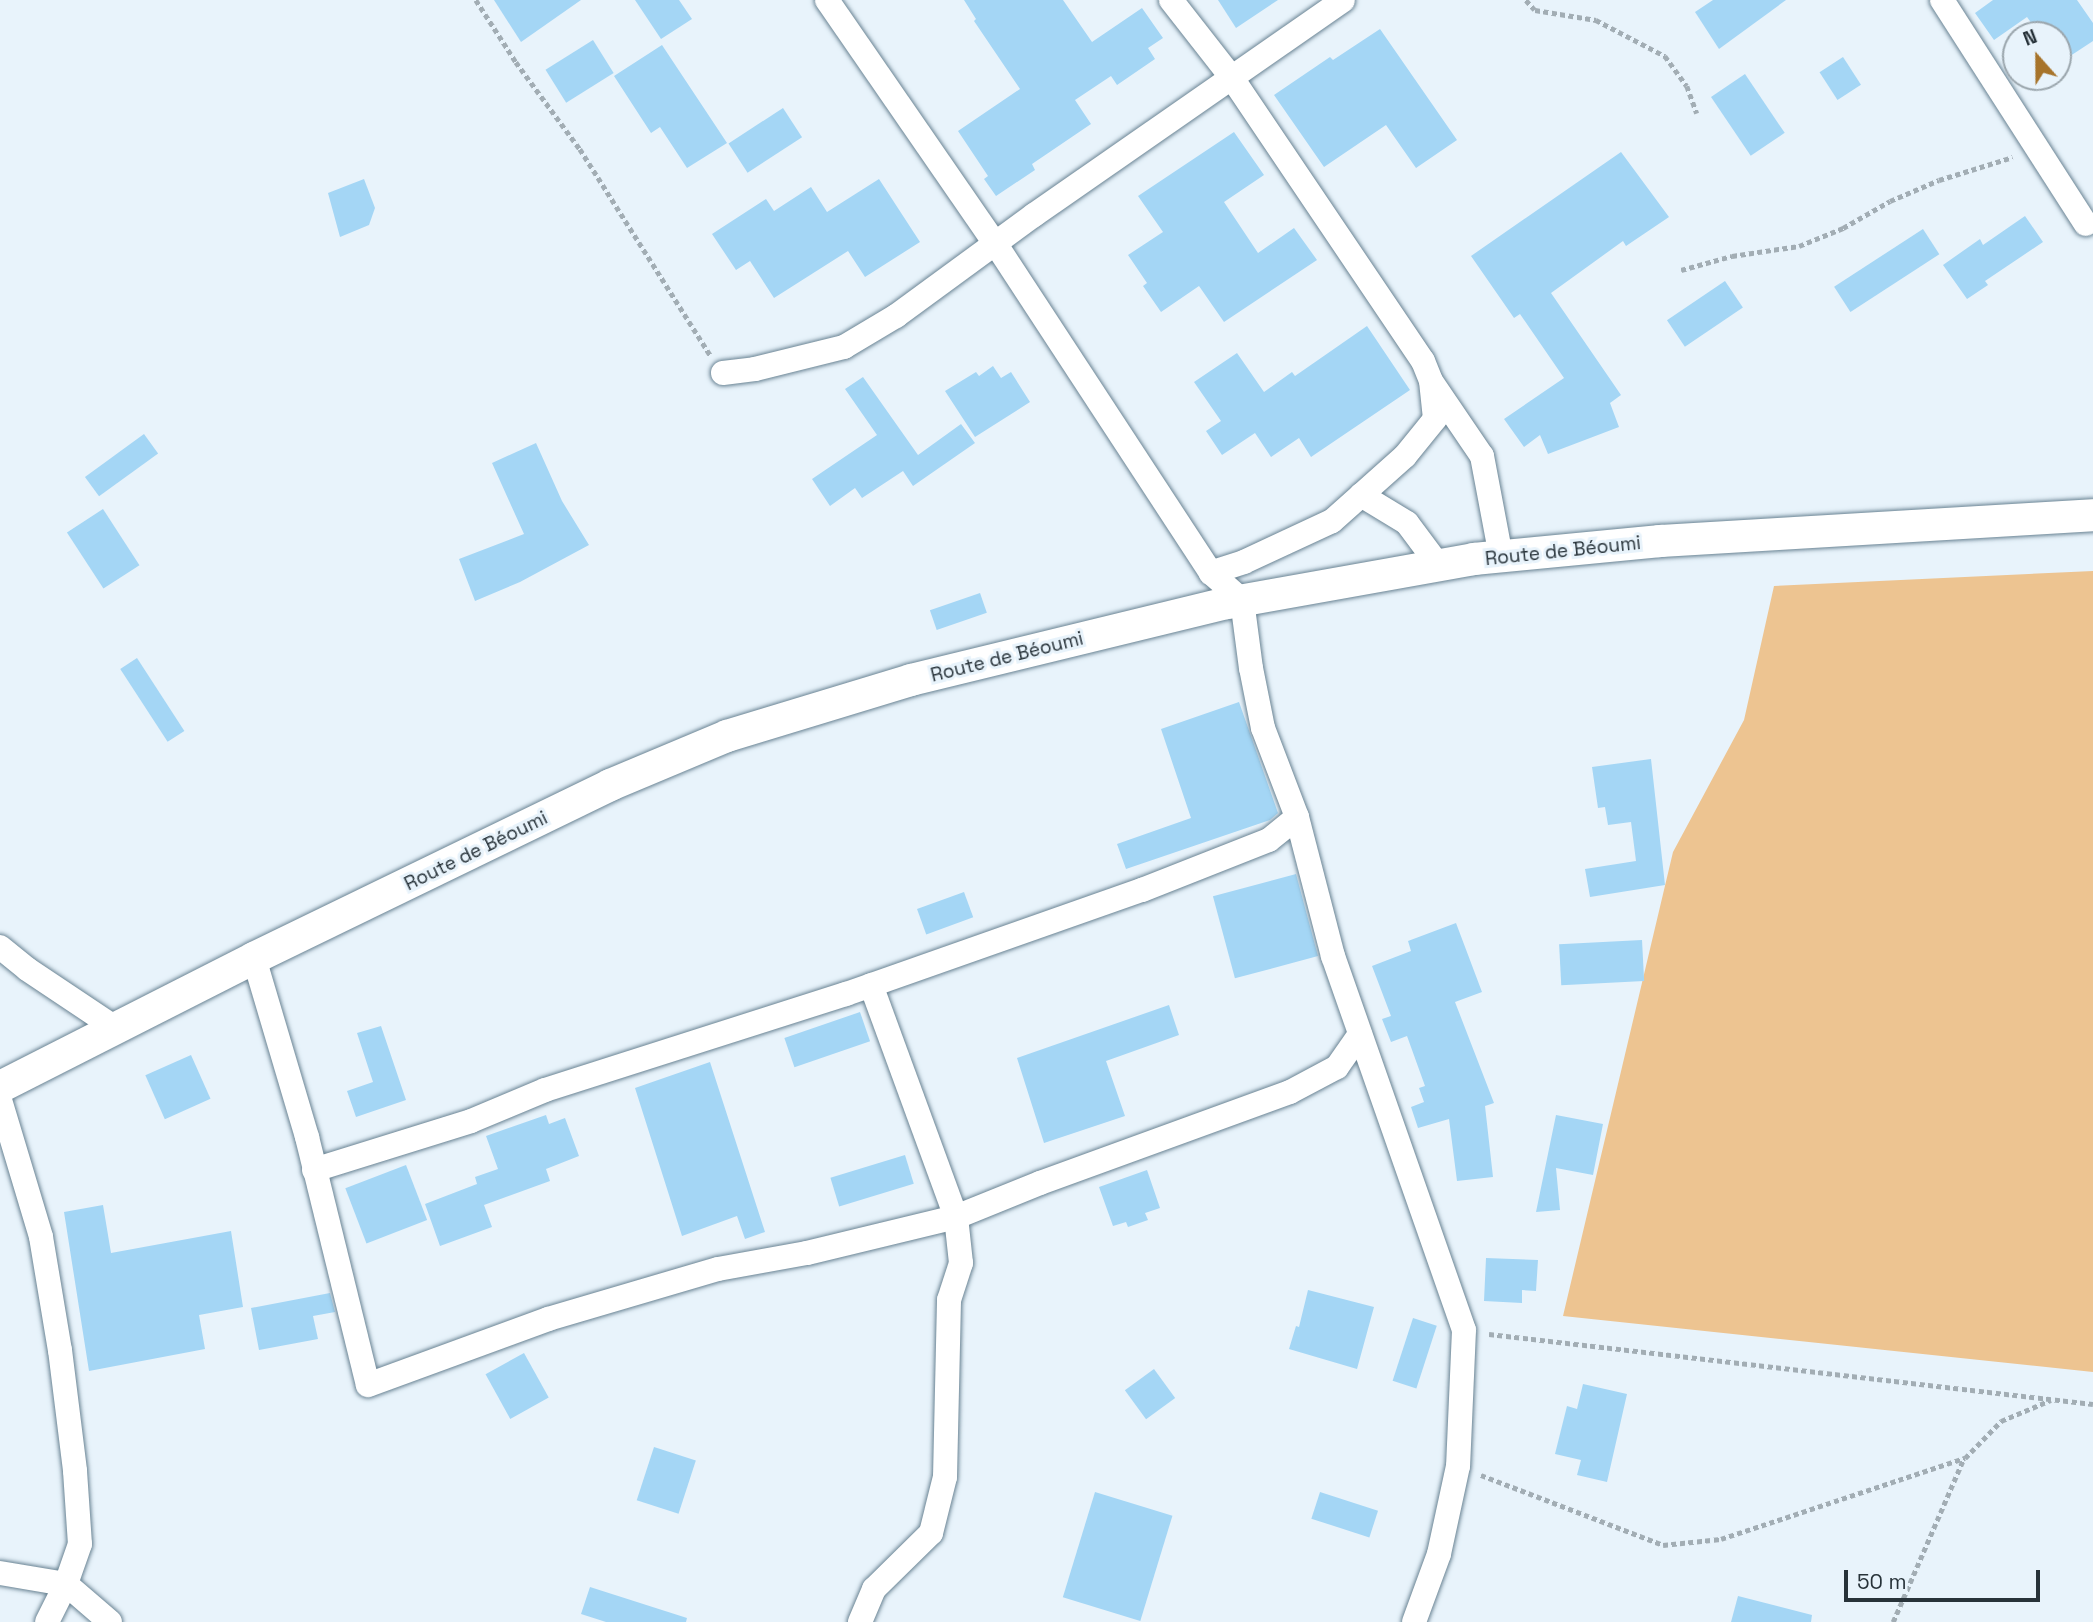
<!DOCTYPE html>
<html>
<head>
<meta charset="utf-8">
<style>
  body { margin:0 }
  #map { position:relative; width:2093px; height:1622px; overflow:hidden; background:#e8f3fb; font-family:"Space Grotesk",sans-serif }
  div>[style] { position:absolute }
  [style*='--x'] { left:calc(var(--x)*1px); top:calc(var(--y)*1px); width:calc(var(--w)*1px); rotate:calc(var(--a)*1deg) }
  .green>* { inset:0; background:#edc491 }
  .building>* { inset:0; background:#a4d6f5; transform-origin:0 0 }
  .path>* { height:4.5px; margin-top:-2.25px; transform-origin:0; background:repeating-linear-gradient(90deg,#a2adb4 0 5px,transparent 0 8.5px) }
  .roads { filter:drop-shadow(0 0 2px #698393) drop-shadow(0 0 2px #698393) }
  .minor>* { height:24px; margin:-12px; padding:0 12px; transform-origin:12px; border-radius:12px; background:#fff }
  .major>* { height:32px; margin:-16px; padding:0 16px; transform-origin:16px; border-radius:16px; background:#fff }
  span { translate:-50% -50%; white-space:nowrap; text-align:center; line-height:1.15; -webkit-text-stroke:6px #e8f3fb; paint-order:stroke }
  .street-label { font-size:19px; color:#273239 }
  .north { position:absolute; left:2002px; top:21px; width:70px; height:70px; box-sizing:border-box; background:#e8f3fb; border:2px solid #9ba6ad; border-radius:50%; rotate:339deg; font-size:19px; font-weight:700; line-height:28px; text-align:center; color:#273239 }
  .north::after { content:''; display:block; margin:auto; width:24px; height:32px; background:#a7742b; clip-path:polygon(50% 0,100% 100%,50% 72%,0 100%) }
  .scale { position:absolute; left:1844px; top:1570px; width:196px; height:32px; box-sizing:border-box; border:4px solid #273239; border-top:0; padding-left:9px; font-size:21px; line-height:24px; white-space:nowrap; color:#273239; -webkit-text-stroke:5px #e8f3fb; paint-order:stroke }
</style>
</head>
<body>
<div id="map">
  <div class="green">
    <div style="clip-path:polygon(2093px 571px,2093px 1372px,1563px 1316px,1673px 852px,1744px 720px,1774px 586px)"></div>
  </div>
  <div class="building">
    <div style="clip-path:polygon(494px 0,581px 0,521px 42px)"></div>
    <div style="clip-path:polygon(635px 0,679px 0,692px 19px,661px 39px)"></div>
    <div style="clip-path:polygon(964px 0,1063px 0,1092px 42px,1142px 8px,1163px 38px,1148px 48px,1155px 59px,1117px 85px,1111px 76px,1075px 100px,1091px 124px,1032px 164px,1035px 170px,996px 196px,984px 179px,988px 176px,958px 131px,1020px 89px,974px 21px,976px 19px)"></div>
    <div style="clip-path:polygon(1218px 0,1278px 0,1236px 28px)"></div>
    <div style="clip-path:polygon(1713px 0,1786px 0,1719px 49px,1695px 12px)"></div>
    <div style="clip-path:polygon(1993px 0,2077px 0,2093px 23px,2093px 41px,2058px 64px,2058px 35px,2040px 35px,2027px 17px,1994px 40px,1975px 13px)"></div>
    <div style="clip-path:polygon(1380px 29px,1457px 140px,1416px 168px,1386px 125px,1324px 167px,1274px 95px,1330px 57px,1333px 60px)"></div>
    <div style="left:593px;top:40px;width:39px;height:56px;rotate:58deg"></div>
    <div style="clip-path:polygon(662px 45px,727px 143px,687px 168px,660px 127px,651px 133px,614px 76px)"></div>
    <div style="left:1843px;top:57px;width:33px;height:28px;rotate:57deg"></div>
    <div style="left:1745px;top:74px;width:71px;height:41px;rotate:56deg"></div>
    <div style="left:783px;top:108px;width:35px;height:65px;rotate:57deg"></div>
    <div style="clip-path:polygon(1234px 132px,1264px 175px,1224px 202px,1258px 253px,1294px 228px,1317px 260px,1224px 322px,1199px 286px,1161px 312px,1143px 286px,1147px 283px,1128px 255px,1163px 232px,1138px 196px)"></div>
    <div style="clip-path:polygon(1621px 152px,1669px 217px,1626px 246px,1623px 241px,1551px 293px,1621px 395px,1610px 403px,1619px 427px,1548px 454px,1540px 435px,1524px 447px,1504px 419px,1564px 378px,1520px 314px,1514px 318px,1471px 256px)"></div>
    <div style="clip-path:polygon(364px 179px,375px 208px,369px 225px,340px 237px,328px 193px)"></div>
    <div style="clip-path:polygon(879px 179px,920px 242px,865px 277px,848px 251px,774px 298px,750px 261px,736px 270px,712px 234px,766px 199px,774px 211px,811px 187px,827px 212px)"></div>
    <div style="clip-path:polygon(2025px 216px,2043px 242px,1985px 281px,1988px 285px,1967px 299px,1943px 265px,1980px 239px,1983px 245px)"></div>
    <div style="left:1923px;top:229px;width:30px;height:106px;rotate:57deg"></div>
    <div style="left:1725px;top:281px;width:32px;height:70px;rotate:56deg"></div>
    <div style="clip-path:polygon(1367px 326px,1410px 390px,1311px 457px,1299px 438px,1271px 457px,1255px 433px,1222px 455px,1206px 431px,1221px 421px,1194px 382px,1237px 353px,1264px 392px,1292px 372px,1295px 376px)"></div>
    <div style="clip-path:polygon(993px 366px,1001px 378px,1011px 372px,1030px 402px,975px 437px,945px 391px,976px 372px,979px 376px)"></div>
    <div style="clip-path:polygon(863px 377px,918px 455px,961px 424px,975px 443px,913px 486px,903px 471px,862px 498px,855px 488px,830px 506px,812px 479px,877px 435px,845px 389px)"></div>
    <div style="left:144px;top:434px;width:24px;height:73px;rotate:54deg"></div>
    <div style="clip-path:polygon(536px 443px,562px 501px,589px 545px,520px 582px,475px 601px,459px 559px,524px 534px,492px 463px)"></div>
    <div style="left:103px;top:509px;width:67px;height:43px;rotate:57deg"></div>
    <div style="left:980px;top:593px;width:21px;height:53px;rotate:71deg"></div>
    <div style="left:137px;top:658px;width:87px;height:20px;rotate:57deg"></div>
    <div style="clip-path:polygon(1239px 702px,1278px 813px,1270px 820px,1126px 869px,1117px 844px,1191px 818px,1161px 729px)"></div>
    <div style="clip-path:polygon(1651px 759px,1665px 885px,1590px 897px,1585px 869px,1636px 861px,1631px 822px,1608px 825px,1605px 807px,1598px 808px,1592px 767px)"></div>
    <div style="left:1296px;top:874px;width:85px;height:86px;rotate:75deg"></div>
    <div style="left:964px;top:892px;width:27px;height:50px;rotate:70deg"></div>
    <div style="clip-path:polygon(1456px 923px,1482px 992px,1455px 1002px,1494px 1103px,1485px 1106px,1493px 1177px,1457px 1181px,1449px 1119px,1418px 1128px,1411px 1107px,1424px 1102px,1419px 1088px,1425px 1086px,1407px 1036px,1391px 1042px,1382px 1019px,1391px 1016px,1372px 966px,1411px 951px,1408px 941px)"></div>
    <div style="left:1642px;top:940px;width:41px;height:83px;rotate:87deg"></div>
    <div style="clip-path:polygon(1169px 1005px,1179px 1035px,1106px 1061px,1125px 1116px,1044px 1143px,1017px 1058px)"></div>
    <div style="left:860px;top:1012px;width:31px;height:80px;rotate:71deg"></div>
    <div style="clip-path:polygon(381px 1026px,406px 1100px,356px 1117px,347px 1091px,373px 1082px,357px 1033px)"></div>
    <div style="left:191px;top:1055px;width:48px;height:50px;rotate:66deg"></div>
    <div style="clip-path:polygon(710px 1062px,765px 1232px,745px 1239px,737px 1216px,682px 1236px,635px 1088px)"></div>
    <div style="clip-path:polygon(546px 1115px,549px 1124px,565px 1118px,579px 1156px,546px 1169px,550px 1181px,484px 1205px,492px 1227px,440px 1246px,425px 1204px,477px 1184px,475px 1177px,498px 1169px,486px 1136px)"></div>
    <div style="clip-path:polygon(1556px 1115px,1603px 1124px,1593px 1175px,1556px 1168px,1560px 1210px,1536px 1212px)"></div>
    <div style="left:905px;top:1155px;width:30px;height:78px;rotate:73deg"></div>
    <div style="left:406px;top:1165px;width:59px;height:65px;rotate:69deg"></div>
    <div style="clip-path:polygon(1147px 1170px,1160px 1208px,1145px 1213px,1148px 1220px,1128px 1227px,1126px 1222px,1113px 1226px,1099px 1187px)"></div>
    <div style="clip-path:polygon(103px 1205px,111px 1253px,231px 1231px,243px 1307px,199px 1315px,205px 1349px,89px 1371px,64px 1212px)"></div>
    <div style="clip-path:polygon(1486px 1258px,1538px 1260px,1536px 1291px,1522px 1290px,1522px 1303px,1484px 1301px)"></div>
    <div style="clip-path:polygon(1308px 1290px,1374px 1307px,1357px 1369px,1289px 1349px,1296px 1326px,1299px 1327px)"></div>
    <div style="clip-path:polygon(330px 1293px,335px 1312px,313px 1316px,318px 1339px,259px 1350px,251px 1308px)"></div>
    <div style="left:1413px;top:1318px;width:25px;height:66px;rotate:18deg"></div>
    <div style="left:524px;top:1353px;width:51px;height:44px;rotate:61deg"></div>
    <div style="left:1154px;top:1369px;width:36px;height:36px;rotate:54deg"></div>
    <div style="clip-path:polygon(1583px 1384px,1627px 1394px,1607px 1482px,1577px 1475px,1581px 1460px,1555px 1454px,1567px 1406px,1577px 1409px)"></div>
    <div style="left:654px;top:1447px;width:44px;height:56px;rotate:18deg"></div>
    <div style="left:1095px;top:1492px;width:81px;height:110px;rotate:17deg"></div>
    <div style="left:1320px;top:1492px;width:61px;height:28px;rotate:18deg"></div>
    <div style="clip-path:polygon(590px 1587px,687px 1618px,686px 1622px,606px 1622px,581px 1614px)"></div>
    <div style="clip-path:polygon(1738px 1596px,1812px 1615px,1811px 1622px,1731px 1622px)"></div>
  </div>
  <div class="path">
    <div style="--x:476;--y:0;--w:74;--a:57.2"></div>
    <div style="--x:516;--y:62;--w:108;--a:53.7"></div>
    <div style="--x:580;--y:149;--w:244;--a:57.7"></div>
    <div style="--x:1526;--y:0;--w:13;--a:48"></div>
    <div style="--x:1535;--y:10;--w:62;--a:9.3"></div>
    <div style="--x:1596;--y:20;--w:78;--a:27.6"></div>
    <div style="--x:1665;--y:56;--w:37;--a:54"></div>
    <div style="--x:1687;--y:86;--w:29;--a:70"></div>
    <div style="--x:1681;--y:270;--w:53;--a:-15.4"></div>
    <div style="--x:1732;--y:256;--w:68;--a:-8.5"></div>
    <div style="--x:1799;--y:246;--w:48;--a:-22.2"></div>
    <div style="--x:1843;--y:228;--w:54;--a:-29.9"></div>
    <div style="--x:1890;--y:201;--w:53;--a:-23.2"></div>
    <div style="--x:1939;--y:180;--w:77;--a:-17.3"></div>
    <div style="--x:1489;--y:1334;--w:608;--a:6.61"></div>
    <div style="--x:1481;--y:1475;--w:195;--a:21"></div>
    <div style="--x:1663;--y:1545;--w:58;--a:-5.9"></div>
    <div style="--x:1721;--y:1539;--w:257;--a:-18.4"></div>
    <div style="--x:1965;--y:1458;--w:52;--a:-45.8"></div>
    <div style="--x:2001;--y:1421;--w:54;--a:-22.8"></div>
    <div style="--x:1893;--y:1622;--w:179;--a:-66.6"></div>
  </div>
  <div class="roads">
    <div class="minor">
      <div style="--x:827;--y:0;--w:299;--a:55.4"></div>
      <div style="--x:997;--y:246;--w:391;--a:56.8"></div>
      <div style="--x:1211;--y:573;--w:41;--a:41.1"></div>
      <div style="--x:1242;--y:600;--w:69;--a:82.5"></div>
      <div style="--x:1251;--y:668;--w:61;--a:78.7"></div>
      <div style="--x:1263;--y:728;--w:95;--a:69.1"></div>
      <div style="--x:1297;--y:817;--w:144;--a:75.5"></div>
      <div style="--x:1333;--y:956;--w:396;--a:70.7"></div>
      <div style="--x:1464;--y:1330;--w:136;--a:92.5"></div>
      <div style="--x:1458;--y:1466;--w:90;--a:102.2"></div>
      <div style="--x:1439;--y:1554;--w:72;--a:110.2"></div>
      <div style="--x:1171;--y:0;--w:99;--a:52"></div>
      <div style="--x:1232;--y:78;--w:341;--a:56"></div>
      <div style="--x:1423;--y:361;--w:22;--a:68"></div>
      <div style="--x:1431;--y:381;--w:38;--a:84"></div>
      <div style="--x:1435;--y:419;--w:48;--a:129"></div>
      <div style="--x:1405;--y:456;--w:98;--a:138.3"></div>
      <div style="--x:1332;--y:521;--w:97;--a:155"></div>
      <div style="--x:1244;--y:562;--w:35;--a:162"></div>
      <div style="--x:1942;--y:0;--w:266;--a:57.3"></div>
      <div style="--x:723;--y:373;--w:32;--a:-7"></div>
      <div style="--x:755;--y:369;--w:92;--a:-13.9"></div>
      <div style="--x:844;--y:347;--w:61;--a:-30.8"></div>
      <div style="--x:896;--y:316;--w:171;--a:-36.2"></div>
      <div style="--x:1034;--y:215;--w:376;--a:-34.8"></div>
      <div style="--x:1433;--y:384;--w:87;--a:55.8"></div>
      <div style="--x:1482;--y:456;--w:103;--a:79.3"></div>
      <div style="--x:1361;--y:495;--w:54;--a:31.3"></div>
      <div style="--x:1407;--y:523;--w:54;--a:53.3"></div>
      <div style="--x:0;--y:947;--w:35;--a:39"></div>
      <div style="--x:27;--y:969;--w:108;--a:33.7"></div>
      <div style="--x:254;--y:958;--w:187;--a:73.5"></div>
      <div style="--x:307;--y:1137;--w:255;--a:76.2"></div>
      <div style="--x:368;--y:1385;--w:192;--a:-20.1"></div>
      <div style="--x:548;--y:1319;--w:177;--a:-16.4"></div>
      <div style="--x:718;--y:1269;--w:90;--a:-10.2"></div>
      <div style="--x:807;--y:1253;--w:153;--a:-13.6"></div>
      <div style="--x:956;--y:1217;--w:91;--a:-22"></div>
      <div style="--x:1040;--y:1183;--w:266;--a:-20"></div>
      <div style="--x:1290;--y:1092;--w:53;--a:-28"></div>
      <div style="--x:1337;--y:1067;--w:40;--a:-55.1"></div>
      <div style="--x:0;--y:1100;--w:143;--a:73.3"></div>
      <div style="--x:41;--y:1237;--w:115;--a:80.5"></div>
      <div style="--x:60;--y:1350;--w:122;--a:82.9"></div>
      <div style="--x:75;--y:1471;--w:73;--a:86.1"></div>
      <div style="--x:80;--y:1544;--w:42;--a:109.3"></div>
      <div style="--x:66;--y:1584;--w:42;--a:116.6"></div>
      <div style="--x:314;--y:1170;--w:164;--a:-17.3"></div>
      <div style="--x:471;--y:1121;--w:80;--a:-22.7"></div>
      <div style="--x:545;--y:1090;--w:316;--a:-17.7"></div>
      <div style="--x:846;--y:994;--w:314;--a:-19.4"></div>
      <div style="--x:1142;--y:890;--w:136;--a:-21.5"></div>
      <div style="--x:1269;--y:840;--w:36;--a:-39"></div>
      <div style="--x:0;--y:1573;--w:67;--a:9.5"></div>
      <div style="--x:66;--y:1584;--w:58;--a:40.8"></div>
      <div style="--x:860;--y:1622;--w:36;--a:-67"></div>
      <div style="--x:874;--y:1589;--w:80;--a:-44.5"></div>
      <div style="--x:931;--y:1533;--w:58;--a:-76"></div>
      <div style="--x:945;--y:1477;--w:177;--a:-88.7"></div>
      <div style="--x:949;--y:1300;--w:39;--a:-72"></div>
      <div style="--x:961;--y:1263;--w:46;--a:-96.2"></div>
      <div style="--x:956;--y:1217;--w:247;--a:-110.1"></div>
    </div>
    <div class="major">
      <div style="--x:0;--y:1087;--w:285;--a:-26.9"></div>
      <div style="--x:254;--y:958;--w:396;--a:-25.9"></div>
      <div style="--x:610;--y:785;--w:127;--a:-22.7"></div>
      <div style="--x:727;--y:736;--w:192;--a:-16.9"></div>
      <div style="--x:911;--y:680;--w:326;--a:-13.7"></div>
      <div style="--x:1228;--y:603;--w:250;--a:-10.1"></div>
      <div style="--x:1474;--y:559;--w:187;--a:-5.5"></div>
      <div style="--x:1660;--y:541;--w:434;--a:-3.4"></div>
    </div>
  </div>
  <div class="street-label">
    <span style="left:1563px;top:551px;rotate:-6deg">Route de Béoumi</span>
    <span style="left:1007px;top:657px;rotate:-14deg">Route de Béoumi</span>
    <span style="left:476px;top:851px;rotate:-26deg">Route de Béoumi</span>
  </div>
  <div class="north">N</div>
  <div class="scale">50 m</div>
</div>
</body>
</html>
